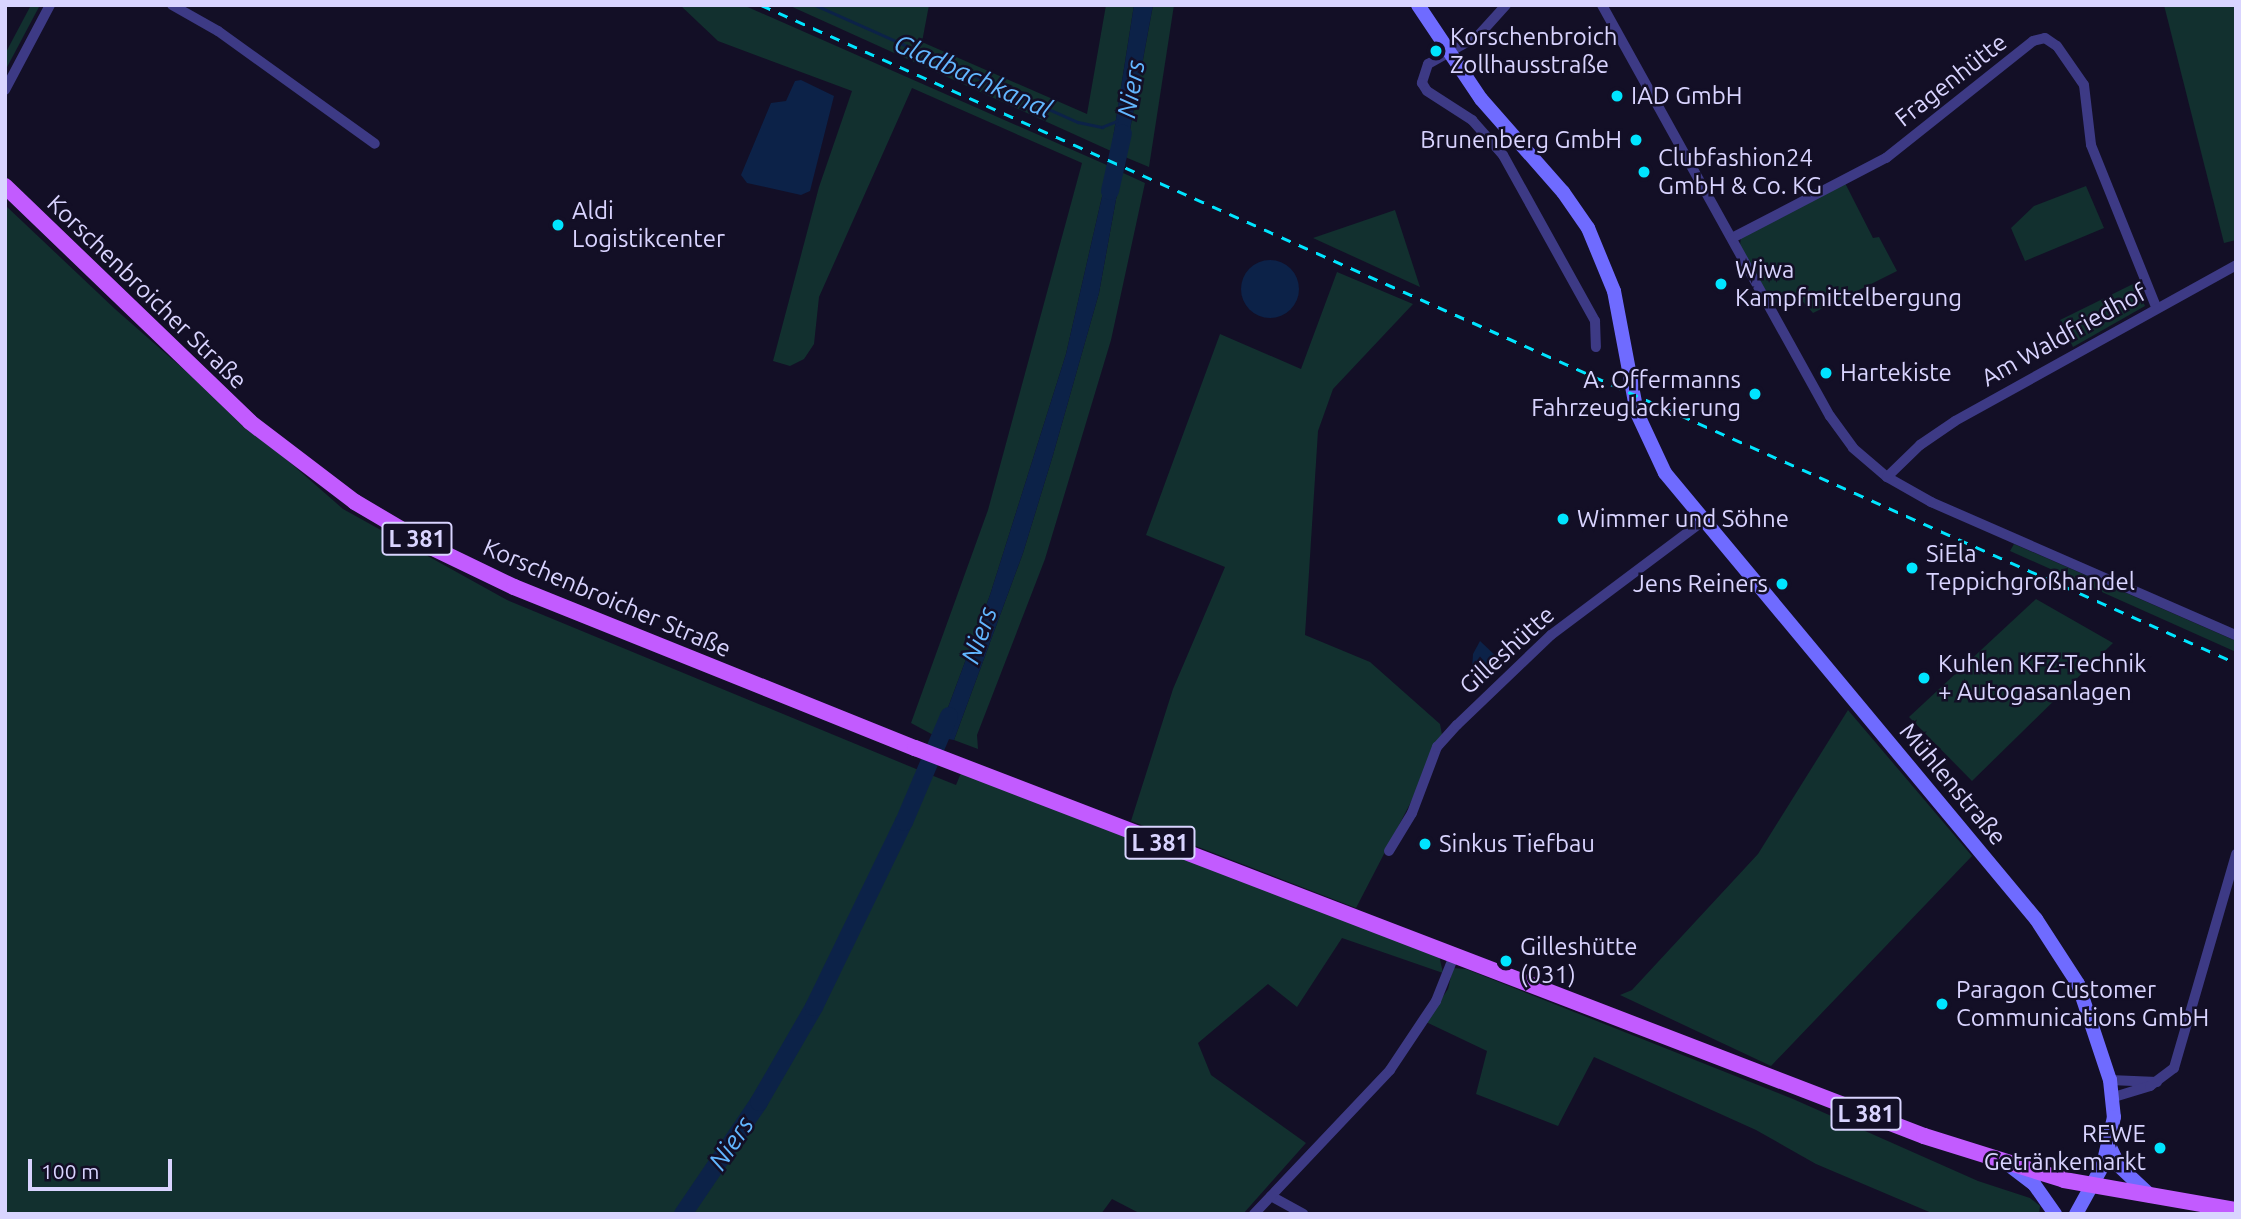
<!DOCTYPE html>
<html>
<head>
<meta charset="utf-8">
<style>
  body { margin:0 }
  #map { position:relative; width:2241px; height:1219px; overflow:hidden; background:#130f26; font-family:Ubuntu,sans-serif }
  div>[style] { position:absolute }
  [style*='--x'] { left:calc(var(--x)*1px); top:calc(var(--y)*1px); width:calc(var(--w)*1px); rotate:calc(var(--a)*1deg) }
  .green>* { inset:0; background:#12302f }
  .water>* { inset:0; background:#0c2248 }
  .round { border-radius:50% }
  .stream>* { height:2.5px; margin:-1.25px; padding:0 1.25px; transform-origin:1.25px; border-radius:1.25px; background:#0c2248 }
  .river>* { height:18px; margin:-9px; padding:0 9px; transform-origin:9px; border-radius:9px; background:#0c2248 }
  .street>* { height:10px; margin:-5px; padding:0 5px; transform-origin:5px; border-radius:5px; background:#3d3a85 }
  .secondary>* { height:14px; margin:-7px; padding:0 7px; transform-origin:7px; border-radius:7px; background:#6f6bff }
  .primary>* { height:16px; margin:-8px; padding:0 8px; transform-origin:8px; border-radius:8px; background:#c25bff }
  .rail>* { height:2.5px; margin-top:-1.25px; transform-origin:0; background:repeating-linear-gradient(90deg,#00e5ff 0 10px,transparent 0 19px) }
  .dots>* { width:19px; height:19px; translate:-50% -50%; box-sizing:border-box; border:4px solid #130f26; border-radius:50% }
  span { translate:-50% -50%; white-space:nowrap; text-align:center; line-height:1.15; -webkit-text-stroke:5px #130f26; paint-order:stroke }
  .shield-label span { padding:2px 5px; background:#130f26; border:2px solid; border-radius:5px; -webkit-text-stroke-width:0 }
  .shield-label { font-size:23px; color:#d9d4ff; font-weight:700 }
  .poi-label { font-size:24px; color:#d9d4ff }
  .left { translate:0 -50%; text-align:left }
  .right { translate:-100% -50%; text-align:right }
  .street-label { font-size:24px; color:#d9d4ff }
  .water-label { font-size:26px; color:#62b6ff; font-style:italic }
  .frame { position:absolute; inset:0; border:7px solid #d9d4ff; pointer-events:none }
  .scale { position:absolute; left:28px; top:1159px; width:144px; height:32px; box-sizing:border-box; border:4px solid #d9d4ff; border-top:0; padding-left:9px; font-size:21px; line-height:24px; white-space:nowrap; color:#d9d4ff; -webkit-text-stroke:5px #130f26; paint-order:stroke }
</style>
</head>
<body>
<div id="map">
  <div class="green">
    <div style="clip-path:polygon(31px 5px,40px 5px,5px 71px,5px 54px)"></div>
    <div style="clip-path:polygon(680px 5px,743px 5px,1109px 166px,1066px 354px,990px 595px,937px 737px,911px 723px,988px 510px,1082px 163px,912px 88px,819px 297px,814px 344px,804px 359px,790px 366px,773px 361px,819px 187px,852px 91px,718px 41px)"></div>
    <div style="clip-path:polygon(788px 5px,929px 5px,922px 42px,1087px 114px,1106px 5px,1134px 5px,1111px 151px)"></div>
    <div style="clip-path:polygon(1153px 5px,1174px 5px,1149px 167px,1125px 157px)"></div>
    <div style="clip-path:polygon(2164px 5px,2236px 5px,2236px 240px,2224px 243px)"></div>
    <div style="clip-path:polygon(1121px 172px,1145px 183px,1111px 340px,1045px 559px,977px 735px,978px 749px,954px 740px,1023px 553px,1053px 455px,1099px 293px)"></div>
    <div style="clip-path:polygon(1845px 183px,1873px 238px,1879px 237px,1897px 271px,1813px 313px,1797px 295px,1773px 304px,1740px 246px,1741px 236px)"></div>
    <div style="clip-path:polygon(2086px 186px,2104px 228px,2025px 261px,2011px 228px,2034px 206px)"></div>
    <div style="clip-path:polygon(5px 205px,115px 309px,343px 509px,507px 600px,921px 771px,777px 1064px,676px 1214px,5px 1214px)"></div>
    <div style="clip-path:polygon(1395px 210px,1420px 287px,1313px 238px)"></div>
    <div style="clip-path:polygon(1337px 272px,1413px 304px,1333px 389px,1318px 431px,1305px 635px,1370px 662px,1440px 724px,1443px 740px,1356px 908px,1131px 821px,1173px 689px,1225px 567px,1146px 535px,1220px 334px,1301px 369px)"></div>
    <div style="clip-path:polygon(2135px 283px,2145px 306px,2073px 347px,2060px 320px)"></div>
    <div style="clip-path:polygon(2014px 544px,2236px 641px,2236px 652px,2010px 551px)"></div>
    <div style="clip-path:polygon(2036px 599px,2113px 643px,1972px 781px,1909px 717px)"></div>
    <div style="clip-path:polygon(1848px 710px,1972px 856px,1771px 1066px,1620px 995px,1632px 990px,1758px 854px)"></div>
    <div style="clip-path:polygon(961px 773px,1439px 955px,1443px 973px,1342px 938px,1297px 1007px,1268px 984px,1198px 1043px,1211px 1075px,1306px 1143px,1243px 1214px,1141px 1214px,1112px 1199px,1101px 1214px,689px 1214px,785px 1071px,835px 979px,931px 775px,956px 785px)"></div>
    <div style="clip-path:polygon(1453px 968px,1466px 969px,1793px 1099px,1978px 1181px,2030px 1198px,2040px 1206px,2039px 1214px,1934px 1214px,1816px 1164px,1756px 1130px,1594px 1057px,1558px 1126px,1476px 1094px,1487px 1051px,1426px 1022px,1448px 989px)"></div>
  </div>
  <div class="water">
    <div style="clip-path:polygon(1134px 5px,1153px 5px,1125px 157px,1111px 151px)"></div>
    <div style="clip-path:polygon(801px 80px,834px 96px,810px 191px,801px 195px,747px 183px,741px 175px,771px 103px,786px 101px,795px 81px)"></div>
    <div style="clip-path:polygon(1109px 166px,1121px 172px,1099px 293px,1053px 455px,1023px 553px,954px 740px,937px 737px,990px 595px,1066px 354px)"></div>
    <div class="round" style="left:1241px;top:260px;width:58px;height:58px"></div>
    <div style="clip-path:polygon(1480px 641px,1498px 658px,1499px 664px,1471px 686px,1473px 654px)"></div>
  </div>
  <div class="stream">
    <div style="--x:815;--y:5;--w:288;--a:24"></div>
    <div style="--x:1078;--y:122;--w:25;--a:12"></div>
    <div style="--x:1102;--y:127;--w:16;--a:-22"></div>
  </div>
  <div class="river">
    <div style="--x:1110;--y:191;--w:59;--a:-77.4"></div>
    <div style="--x:683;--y:1214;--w:135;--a:-55.8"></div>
    <div style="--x:759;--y:1102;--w:110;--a:-59.9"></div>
    <div style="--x:814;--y:1007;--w:206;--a:-64.1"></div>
    <div style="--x:904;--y:822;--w:115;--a:-67"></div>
  </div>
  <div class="street">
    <div style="--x:172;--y:5;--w:53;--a:29.5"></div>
    <div style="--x:218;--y:31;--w:193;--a:35.7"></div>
    <div style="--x:1506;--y:5;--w:42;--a:132.1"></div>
    <div style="--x:1478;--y:36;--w:57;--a:150.8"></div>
    <div style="--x:1428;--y:64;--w:20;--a:108"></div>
    <div style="--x:1422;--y:83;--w:9;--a:58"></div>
    <div style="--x:1427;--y:91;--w:54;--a:32.8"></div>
    <div style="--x:1472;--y:120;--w:47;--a:48.5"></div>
    <div style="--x:1503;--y:155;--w:190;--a:61"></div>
    <div style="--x:1595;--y:321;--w:26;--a:88"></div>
    <div style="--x:1602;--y:5;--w:470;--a:61"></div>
    <div style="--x:1830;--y:416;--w:39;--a:54"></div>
    <div style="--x:1853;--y:448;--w:45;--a:40.5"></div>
    <div style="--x:1887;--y:477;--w:51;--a:29.6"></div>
    <div style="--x:1931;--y:502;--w:333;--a:23.6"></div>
    <div style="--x:5;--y:90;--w:96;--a:-62.1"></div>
    <div style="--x:1732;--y:238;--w:174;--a:-27.5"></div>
    <div style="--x:1886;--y:158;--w:188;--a:-38.5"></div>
    <div style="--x:2033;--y:41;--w:12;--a:-14"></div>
    <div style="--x:2045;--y:38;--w:14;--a:34"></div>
    <div style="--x:2057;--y:46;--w:47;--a:55.3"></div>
    <div style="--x:2084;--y:85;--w:60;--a:83.3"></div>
    <div style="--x:2091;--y:145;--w:175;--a:68.1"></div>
    <div style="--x:1887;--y:477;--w:46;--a:-44.1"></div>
    <div style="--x:1920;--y:445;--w:42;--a:-34.4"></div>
    <div style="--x:1955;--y:421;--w:321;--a:-29"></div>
    <div style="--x:1389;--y:851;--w:44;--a:-58.8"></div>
    <div style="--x:1412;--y:813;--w:71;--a:-69.3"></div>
    <div style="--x:1437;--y:747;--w:30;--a:-48"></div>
    <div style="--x:1457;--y:725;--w:130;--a:-43.8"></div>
    <div style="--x:1551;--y:635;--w:190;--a:-36.9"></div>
    <div style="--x:2110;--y:1080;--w:47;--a:2.4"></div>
    <div style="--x:2114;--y:1097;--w:38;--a:-17"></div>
    <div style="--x:2150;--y:1086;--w:30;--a:-37"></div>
    <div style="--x:2174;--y:1068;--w:223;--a:-73.8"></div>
    <div style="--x:1271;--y:1196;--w:37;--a:29"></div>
    <div style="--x:1254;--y:1214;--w:198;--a:-46.6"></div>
    <div style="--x:1390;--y:1070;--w:83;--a:-56.3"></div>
    <div style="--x:1436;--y:1001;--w:48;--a:-68.2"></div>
  </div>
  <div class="secondary">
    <div style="--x:1418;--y:5;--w:113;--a:56.2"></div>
    <div style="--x:1481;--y:99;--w:124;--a:48.6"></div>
    <div style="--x:1563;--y:192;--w:44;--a:55.2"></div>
    <div style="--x:1588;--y:228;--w:68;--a:67.6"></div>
    <div style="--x:1614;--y:291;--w:124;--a:79.3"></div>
    <div style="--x:1637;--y:413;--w:66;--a:65"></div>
    <div style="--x:1665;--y:473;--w:580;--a:50.25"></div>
    <div style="--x:2036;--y:919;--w:77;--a:57.1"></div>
    <div style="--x:2078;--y:984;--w:101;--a:71.6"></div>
    <div style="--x:2110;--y:1080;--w:37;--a:84"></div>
    <div style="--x:2114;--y:1117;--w:49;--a:102.9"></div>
    <div style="--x:2103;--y:1165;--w:56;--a:118.9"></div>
    <div style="--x:2110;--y:1147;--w:21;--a:65"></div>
    <div style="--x:2119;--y:1166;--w:44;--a:43.2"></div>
    <div style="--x:2010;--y:1166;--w:30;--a:37"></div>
    <div style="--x:2034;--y:1184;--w:37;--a:55"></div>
  </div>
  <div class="primary">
    <div style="--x:5;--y:186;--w:340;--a:43.9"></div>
    <div style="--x:250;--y:422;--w:132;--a:37.3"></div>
    <div style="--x:355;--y:502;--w:91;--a:30.5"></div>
    <div style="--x:433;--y:548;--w:90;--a:25.7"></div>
    <div style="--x:514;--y:587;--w:432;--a:21.9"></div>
    <div style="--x:915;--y:748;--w:1081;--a:21.03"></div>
    <div style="--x:1924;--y:1136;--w:147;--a:17.4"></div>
    <div style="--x:2064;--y:1180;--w:175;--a:9.9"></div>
  </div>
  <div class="rail">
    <div style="--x:761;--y:5;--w:1615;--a:24.04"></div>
  </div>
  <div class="dots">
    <div style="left:1436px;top:51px;background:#00e5ff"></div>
    <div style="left:1617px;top:96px;background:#00e5ff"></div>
    <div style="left:1636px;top:140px;background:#00e5ff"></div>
    <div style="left:1644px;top:172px;background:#00e5ff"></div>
    <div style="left:558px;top:225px;background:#00e5ff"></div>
    <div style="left:1721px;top:284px;background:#00e5ff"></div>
    <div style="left:1826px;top:373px;background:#00e5ff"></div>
    <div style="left:1755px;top:394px;background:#00e5ff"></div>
    <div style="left:1563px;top:519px;background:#00e5ff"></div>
    <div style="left:1912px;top:568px;background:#00e5ff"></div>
    <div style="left:1782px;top:584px;background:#00e5ff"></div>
    <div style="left:1924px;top:678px;background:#00e5ff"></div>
    <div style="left:1425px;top:844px;background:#00e5ff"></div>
    <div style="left:1506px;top:961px;background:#00e5ff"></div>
    <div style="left:1942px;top:1004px;background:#00e5ff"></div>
    <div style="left:2160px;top:1148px;background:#00e5ff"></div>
  </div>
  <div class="shield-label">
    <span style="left:417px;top:539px">L 381</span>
    <span style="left:1160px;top:843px">L 381</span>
    <span style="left:1866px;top:1114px">L 381</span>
  </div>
  <div class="poi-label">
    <span class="left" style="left:1450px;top:51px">Korschenbroich<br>Zollhausstraße</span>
    <span class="left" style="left:1631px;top:96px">IAD GmbH</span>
    <span class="right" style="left:1622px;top:140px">Brunenberg GmbH</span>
    <span class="left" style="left:1658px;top:172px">Clubfashion24<br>GmbH &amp; Co. KG</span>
    <span class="left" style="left:572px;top:225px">Aldi<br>Logistikcenter</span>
    <span class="left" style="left:1735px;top:284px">Wiwa<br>Kampfmittelbergung</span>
    <span class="left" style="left:1840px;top:373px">Hartekiste</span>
    <span class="right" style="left:1741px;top:394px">A. Offermanns<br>Fahrzeuglackierung</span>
    <span class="left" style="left:1577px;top:519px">Wimmer und Söhne</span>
    <span class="left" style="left:1926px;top:568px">SiEla<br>Teppichgroßhandel</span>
    <span class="right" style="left:1768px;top:584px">Jens Reiners</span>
    <span class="left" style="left:1938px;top:678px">Kuhlen KFZ-Technik<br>+ Autogasanlagen</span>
    <span class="left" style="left:1439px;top:844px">Sinkus Tiefbau</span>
    <span class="left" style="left:1520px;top:961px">Gilleshütte<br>(031)</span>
    <span class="left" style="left:1956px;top:1004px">Paragon Customer<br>Communications GmbH</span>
    <span class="right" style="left:2146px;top:1148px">REWE<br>Getränkemarkt</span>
  </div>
  <div class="street-label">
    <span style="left:1951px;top:80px;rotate:-38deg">Fragenhütte</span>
    <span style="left:147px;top:292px;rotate:44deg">Korschenbroicher Straße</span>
    <span style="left:2064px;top:335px;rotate:-29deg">Am Waldfriedhof</span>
    <span style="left:607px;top:598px;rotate:23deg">Korschenbroicher Straße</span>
    <span style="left:1507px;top:650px;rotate:-42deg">Gilleshütte</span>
    <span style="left:1953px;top:784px;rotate:50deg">Mühlenstraße</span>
  </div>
  <div class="water-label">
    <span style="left:973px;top:76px;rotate:24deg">Gladbachkanal</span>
    <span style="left:1131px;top:89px;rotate:-80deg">Niers</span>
    <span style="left:979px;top:635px;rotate:-70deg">Niers</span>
    <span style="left:731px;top:1143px;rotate:-56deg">Niers</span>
  </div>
  <div class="frame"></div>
  <div class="scale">100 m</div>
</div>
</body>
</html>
